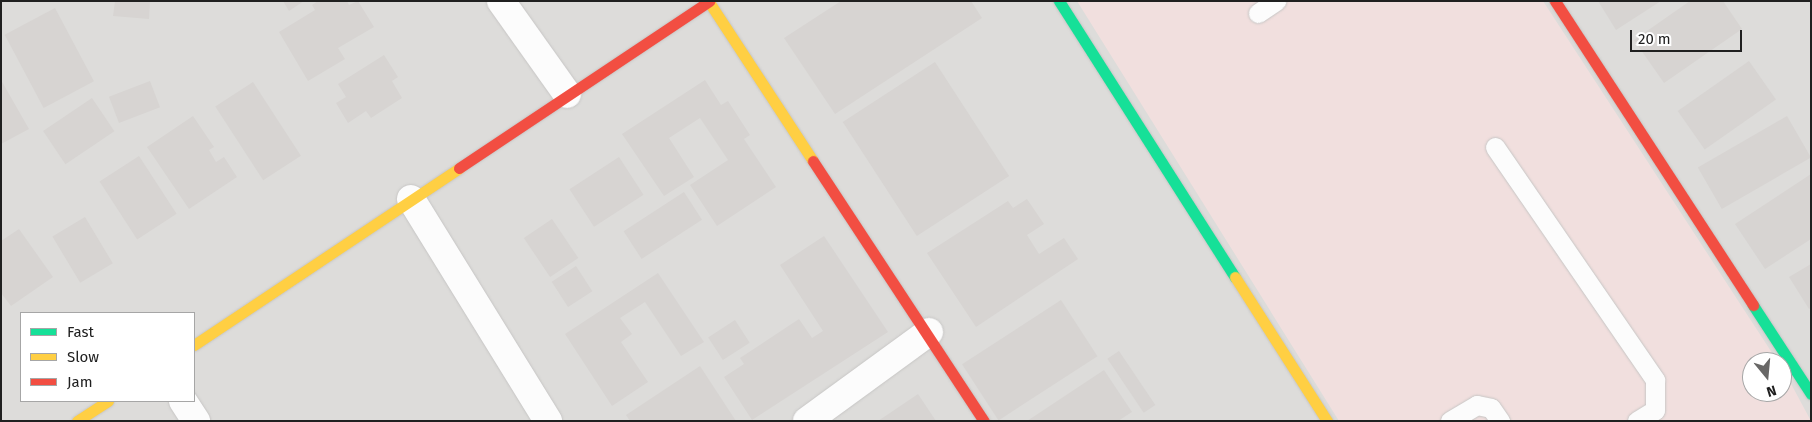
<!DOCTYPE html>
<html>
<head>
<meta charset="utf-8">
<style>
  body { margin:0 }
  #map { position:relative; width:1812px; height:422px; overflow:hidden; background:#eeece9; font-family:"Fira Sans",sans-serif }
  div>[style] { position:absolute }
  [style*='--x'] { left:calc(var(--x)*1px); top:calc(var(--y)*1px); width:calc(var(--w)*1px); rotate:calc(var(--a)*1deg) }
  .residential>* { inset:0; background:#dddcda }
  .commercial>* { inset:0; background:#f1dfde }
  .building>* { inset:0; background:#d7d4d2; transform-origin:0 0 }
  .roads { filter:drop-shadow(0 0 1px #c7c6c5) drop-shadow(0 0 1px #c7c6c5) }
  .lane>* { height:19px; margin:-9.5px; padding:0 9.5px; transform-origin:9.5px; border-radius:9.5px; background:#fcfcfc }
  .street>* { height:28px; margin:-14px; padding:0 14px; transform-origin:14px; border-radius:14px; background:#fcfcfc }
  .fast>* { height:11px; margin:-5.5px; padding:0 5.5px; transform-origin:5.5px; border-radius:5.5px; background:#16e098 }
  .slow>* { height:11px; margin:-5.5px; padding:0 5.5px; transform-origin:5.5px; border-radius:5.5px; background:#ffcf43 }
  .jam>* { height:11px; margin:-5.5px; padding:0 5.5px; transform-origin:5.5px; border-radius:5.5px; background:#f24e42 }
  span { translate:-50% -50%; white-space:nowrap; text-align:center; line-height:1.15; -webkit-text-stroke:4.5px #fff; paint-order:stroke }
  .frame { position:absolute; inset:0; border:2px solid #202020; pointer-events:none }
  .legend { position:absolute; left:20px; top:312px; width:175px; height:90px; box-sizing:border-box; background:#fff; border:1px solid #a6a6a6; margin:0; padding:6px 9px; list-style:none; font-size:15px; color:#202020 }
  .legend li { display:flex; align-items:center; gap:10px; height:25px }
  .legend b { width:25px; border:1px solid #a6a6a6 }
  .north { position:absolute; left:1742px; top:352px; width:50px; height:50px; box-sizing:border-box; background:#fff; border:1px solid #a6a6a6; border-radius:50%; rotate:163deg; font-size:14px; font-weight:700; line-height:20px; text-align:center; color:#202020 }
  .north::after { content:''; display:block; margin:auto; width:18px; height:22px; background:#686766; clip-path:polygon(50% 0,100% 100%,50% 72%,0 100%) }
  .scale { position:absolute; left:1630px; top:30px; width:112px; height:22px; box-sizing:border-box; border:2px solid #202020; border-top:0; padding-left:6px; font-size:15px; line-height:18px; white-space:nowrap; color:#202020; -webkit-text-stroke:4px #fff; paint-order:stroke }
</style>
</head>
<body>
<div id="map">
  <div class="residential">
    <div style="clip-path:polygon(evenodd,1px 1px,1811px 1px,1811px 421px,1px 421px,1px 1px,21px 313px,194px 313px,194px 401px,21px 401px,21px 313px,1px 1px,1752px 362px,1782px 362px,1782px 392px,1752px 392px,1752px 362px)"></div>
  </div>
  <div class="commercial">
    <div style="clip-path:polygon(1077px 1px,1543px 1px,1778px 362px,1752px 362px,1752px 392px,1782px 392px,1782px 367px,1811px 421px,1339px 421px)"></div>
  </div>
  <div class="building">
    <div style="clip-path:polygon(115px 1px,150px 1px,149px 19px,113px 16px)"></div>
    <div style="clip-path:polygon(283px 1px,304px 1px,289px 11px)"></div>
    <div style="clip-path:polygon(318px 1px,347px 1px,349px 5px,358px 1px,374px 27px,338px 48px,345px 59px,308px 81px,279px 32px,315px 10px,312px 5px)"></div>
    <div style="clip-path:polygon(841px 1px,971px 1px,982px 18px,835px 114px,784px 38px)"></div>
    <div style="clip-path:polygon(1598px 1px,1661px 1px,1616px 30px)"></div>
    <div style="clip-path:polygon(1690px 1px,1723px 1px,1742px 29px,1664px 83px,1634px 40px)"></div>
    <div style="left:55px;top:8px;width:83px;height:57px;rotate:62deg"></div>
    <div style="clip-path:polygon(384px 55px,398px 77px,392px 81px,402px 98px,371px 118px,366px 111px,348px 123px,336px 103px,346px 97px,338px 84px)"></div>
    <div style="left:1749px;top:61px;width:47px;height:87px;rotate:55deg"></div>
    <div style="left:935px;top:62px;width:136px;height:110px;rotate:57deg"></div>
    <div style="clip-path:polygon(1px 80px,29px 129px,1px 144px)"></div>
    <div style="clip-path:polygon(705px 80px,721px 105px,728px 101px,750px 135px,744px 139px,776px 187px,717px 226px,690px 185px,728px 160px,700px 118px,669px 138px,694px 177px,664px 196px,622px 134px)"></div>
    <div style="left:150px;top:81px;width:28px;height:44px;rotate:69deg"></div>
    <div style="left:253px;top:82px;width:88px;height:45px;rotate:57deg"></div>
    <div style="left:92px;top:98px;width:40px;height:59px;rotate:56deg"></div>
    <div style="clip-path:polygon(193px 116px,214px 147px,209px 150px,216px 162px,224px 157px,237px 177px,189px 209px,147px 147px)"></div>
    <div style="left:1787px;top:116px;width:48px;height:103px;rotate:60deg"></div>
    <div style="left:139px;top:156px;width:69px;height:47px;rotate:57deg"></div>
    <div style="left:619px;top:157px;width:45px;height:59px;rotate:57deg"></div>
    <div style="clip-path:polygon(1811px 174px,1811px 239px,1765px 269px,1735px 224px)"></div>
    <div style="left:684px;top:192px;width:33px;height:72px;rotate:57deg"></div>
    <div style="clip-path:polygon(1027px 199px,1044px 224px,1027px 235px,1039px 254px,1064px 238px,1078px 259px,976px 327px,927px 253px,1008px 201px,1013px 208px)"></div>
    <div style="left:85px;top:217px;width:54px;height:38px;rotate:59deg"></div>
    <div style="left:552px;top:219px;width:47px;height:34px;rotate:56deg"></div>
    <div style="clip-path:polygon(19px 229px,53px 277px,11px 306px,1px 293px,1px 241px)"></div>
    <div style="clip-path:polygon(824px 236px,888px 332px,752px 420px,724px 377px,744px 364px,740px 358px,799px 319px,812px 338px,823px 331px,780px 265px)"></div>
    <div style="clip-path:polygon(1811px 264px,1811px 308px,1809px 309px,1789px 277px)"></div>
    <div style="left:576px;top:266px;width:30px;height:29px;rotate:57deg"></div>
    <div style="clip-path:polygon(658px 273px,704px 342px,681px 356px,645px 302px,620px 318px,632px 334px,621px 342px,648px 382px,612px 406px,565px 334px)"></div>
    <div style="left:1061px;top:300px;width:67px;height:118px;rotate:57deg"></div>
    <div style="left:735px;top:320px;width:27px;height:32px;rotate:57deg"></div>
    <div style="left:1119px;top:351px;width:65px;height:14px;rotate:56deg"></div>
    <div style="clip-path:polygon(700px 366px,736px 421px,630px 421px,626px 415px)"></div>
    <div style="clip-path:polygon(1104px 370px,1132px 412px,1118px 421px,1027px 421px)"></div>
    <div style="clip-path:polygon(918px 394px,936px 421px,878px 421px)"></div>
  </div>
  <div class="roads">
    <div class="lane">
      <div style="--x:1258;--y:13;--w:22;--a:-34"></div>
      <div style="--x:1495;--y:147;--w:283;--a:55.5"></div>
      <div style="--x:1655;--y:380;--w:30;--a:90"></div>
      <div style="--x:1655;--y:410;--w:21;--a:149"></div>
      <div style="--x:1450;--y:421;--w:31;--a:-31"></div>
      <div style="--x:1477;--y:405;--w:14;--a:12"></div>
      <div style="--x:1491;--y:408;--w:16;--a:55"></div>
    </div>
    <div class="street">
      <div style="--x:501;--y:1;--w:114;--a:54.6"></div>
      <div style="--x:411;--y:199;--w:261;--a:58.3"></div>
      <div style="--x:183;--y:401;--w:24;--a:57"></div>
      <div style="--x:807;--y:421;--w:151;--a:-36.1"></div>
    </div>
    <div class="fast">
      <div style="--x:1059;--y:1;--w:327;--a:57.5"></div>
      <div style="--x:1753;--y:305;--w:106;--a:56.9"></div>
    </div>
    <div class="slow">
      <div style="--x:709;--y:2;--w:190;--a:56.8"></div>
      <div style="--x:1235;--y:277;--w:171;--a:57.4"></div>
      <div style="--x:194;--y:345;--w:319;--a:-33.7"></div>
      <div style="--x:77;--y:421;--w:37;--a:-33"></div>
    </div>
    <div class="jam">
      <div style="--x:1555;--y:1;--w:363;--a:56.9"></div>
      <div style="--x:813;--y:161;--w:311;--a:56.7"></div>
      <div style="--x:459;--y:168;--w:301;--a:-33.7"></div>
    </div>
  </div>
  <div class="frame"></div>
  <ul class="legend">
  <li><b style="height:6px;background:#16e098"></b>Fast</li>
  <li><b style="height:6px;background:#ffcf43"></b>Slow</li>
  <li><b style="height:6px;background:#f24e42"></b>Jam</li>
  </ul>
  <div class="north">N</div>
  <div class="scale">20 m</div>
</div>
</body>
</html>
